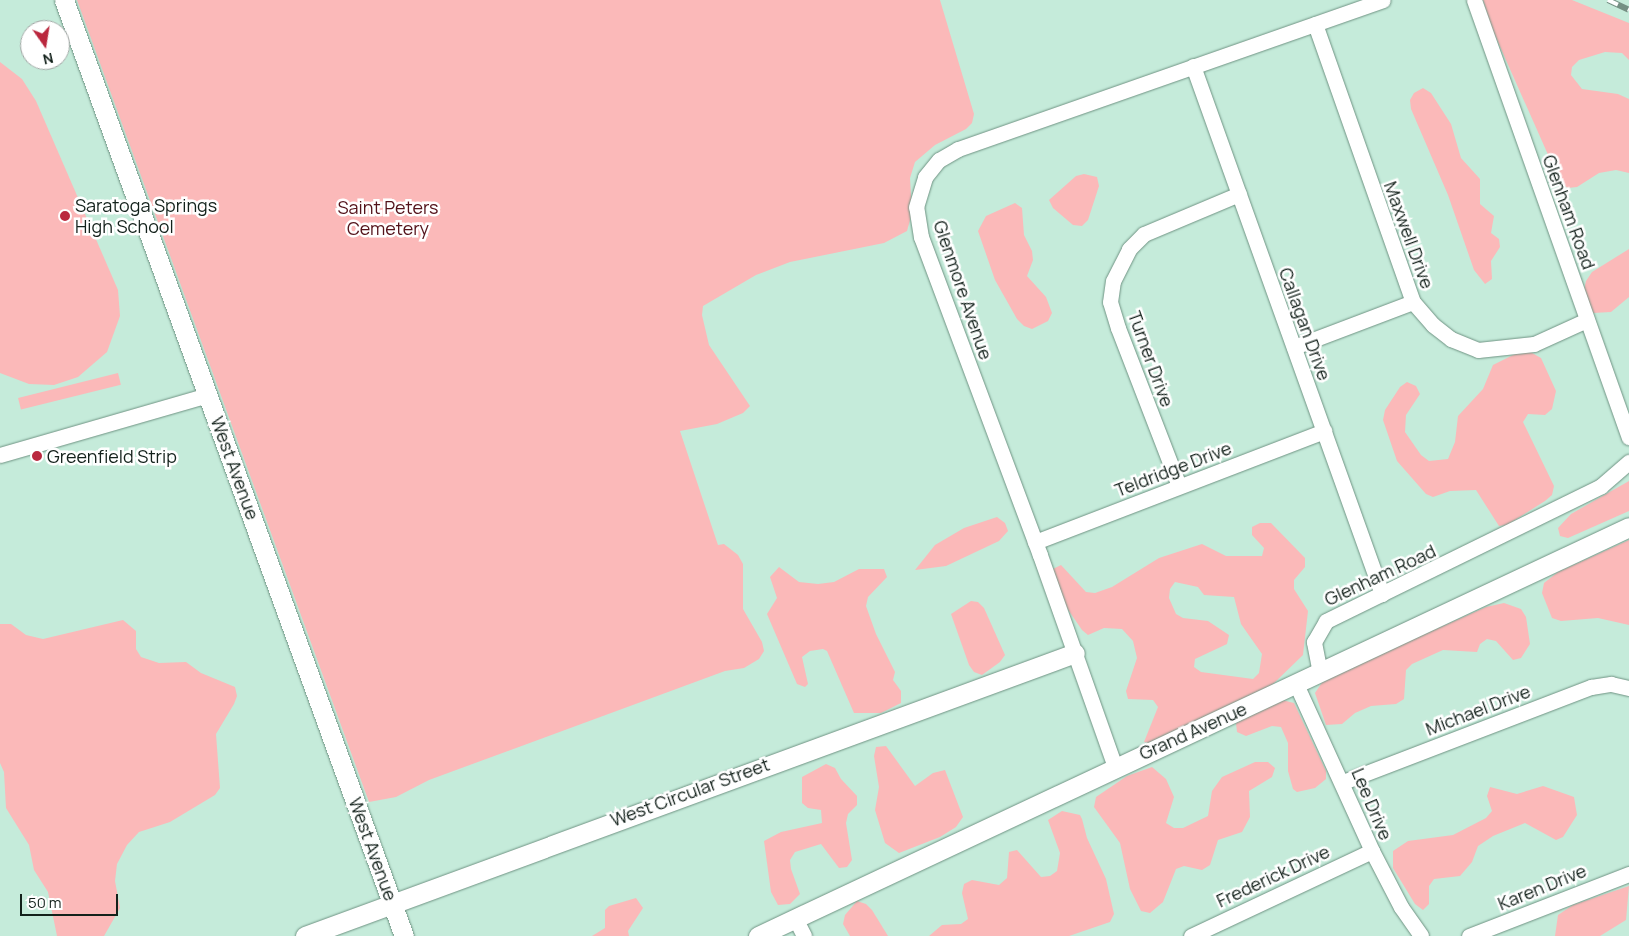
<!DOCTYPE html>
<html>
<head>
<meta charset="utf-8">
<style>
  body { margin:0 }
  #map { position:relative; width:1629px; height:936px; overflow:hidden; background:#c5ebda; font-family:Manrope,sans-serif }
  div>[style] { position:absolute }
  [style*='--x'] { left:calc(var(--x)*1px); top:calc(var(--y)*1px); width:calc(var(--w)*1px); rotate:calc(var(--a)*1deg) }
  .green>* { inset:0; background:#fbb9b9; transform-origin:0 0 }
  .roads { filter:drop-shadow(0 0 1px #6f9383) drop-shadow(0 0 1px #6f9383) }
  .minor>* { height:15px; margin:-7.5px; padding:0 7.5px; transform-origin:7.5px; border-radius:7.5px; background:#fff }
  .tertiary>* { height:19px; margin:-9.5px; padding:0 9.5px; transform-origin:9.5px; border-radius:9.5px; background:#fff }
  .rail>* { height:5.5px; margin-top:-2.75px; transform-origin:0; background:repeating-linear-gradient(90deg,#fff 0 11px,#759084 0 22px); box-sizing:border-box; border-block:1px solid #759084 }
  .dots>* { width:14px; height:14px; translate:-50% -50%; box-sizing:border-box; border:2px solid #fff; border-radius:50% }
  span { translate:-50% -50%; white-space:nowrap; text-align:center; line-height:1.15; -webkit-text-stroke:5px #fff; paint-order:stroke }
  .poi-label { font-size:18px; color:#13211b }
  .left { translate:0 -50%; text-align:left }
  .park-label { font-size:18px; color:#53121a }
  .street-label { font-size:18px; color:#13211b }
  .north { position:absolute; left:20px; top:20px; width:50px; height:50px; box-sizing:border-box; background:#fff; border:1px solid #a1a6a4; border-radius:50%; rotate:167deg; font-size:14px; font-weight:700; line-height:20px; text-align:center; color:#13211b }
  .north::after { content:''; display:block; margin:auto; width:18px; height:22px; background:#ba283e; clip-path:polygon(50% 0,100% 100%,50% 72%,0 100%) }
  .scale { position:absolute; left:20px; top:894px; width:98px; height:22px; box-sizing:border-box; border:2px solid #13211b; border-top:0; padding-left:6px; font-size:15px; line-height:18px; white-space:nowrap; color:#13211b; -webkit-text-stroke:4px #fff; paint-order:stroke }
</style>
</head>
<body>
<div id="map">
  <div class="green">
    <div style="clip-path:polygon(77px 0,940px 0,974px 114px,972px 123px,966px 129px,935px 145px,915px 162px,910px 178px,912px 213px,907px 231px,884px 243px,790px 262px,756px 275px,703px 306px,702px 315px,709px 345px,750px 406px,743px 413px,717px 424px,680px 431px,718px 545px,724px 544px,738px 555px,743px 564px,743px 609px,762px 642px,764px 651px,759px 659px,744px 668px,725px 671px,429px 780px,396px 797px,369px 802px)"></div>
    <div style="clip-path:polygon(1483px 0,1572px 0,1629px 23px,1629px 60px,1622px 53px,1605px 52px,1579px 60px,1572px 67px,1571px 75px,1582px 89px,1618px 94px,1629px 99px,1629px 173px,1616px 170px,1599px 173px,1577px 187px,1568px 188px,1561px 184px,1490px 24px)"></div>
    <div style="clip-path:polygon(0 62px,22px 79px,36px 101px,118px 290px,120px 316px,107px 352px,78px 377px,54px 385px,29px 384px,0 373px)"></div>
    <div style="clip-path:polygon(1423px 88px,1431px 93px,1451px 124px,1461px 158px,1480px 179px,1480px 204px,1494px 216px,1491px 233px,1499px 239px,1500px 247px,1491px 261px,1492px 279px,1485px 284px,1474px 270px,1448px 195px,1411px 109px,1410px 100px,1414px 93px)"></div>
    <div style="clip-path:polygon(1084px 174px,1097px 177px,1099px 186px,1088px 220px,1082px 226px,1073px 225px,1053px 208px,1049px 200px,1076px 176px)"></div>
    <div style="clip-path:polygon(1015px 203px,1022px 208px,1024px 235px,1032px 251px,1033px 260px,1027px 276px,1046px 297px,1052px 313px,1048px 321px,1032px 329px,1024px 326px,1017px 319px,995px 280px,978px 231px,986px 216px)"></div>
    <div style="clip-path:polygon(1629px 249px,1629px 297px,1611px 312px,1593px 313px,1584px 290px,1586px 281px,1592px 272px)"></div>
    <div style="clip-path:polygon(1525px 349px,1541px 358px,1556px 391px,1552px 409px,1545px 415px,1528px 414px,1523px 422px,1554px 486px,1552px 495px,1545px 501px,1507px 525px,1499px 526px,1476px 490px,1450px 491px,1433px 497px,1426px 494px,1397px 461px,1383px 420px,1385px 410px,1400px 387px,1407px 382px,1416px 386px,1420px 394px,1406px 415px,1405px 432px,1421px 455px,1429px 461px,1448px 459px,1455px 442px,1458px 416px,1483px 389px,1493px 365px)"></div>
    <div style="left:118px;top:373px;width:12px;height:103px;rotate:76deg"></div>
    <div style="clip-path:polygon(1629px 481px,1629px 511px,1568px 538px,1560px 536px,1558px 528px,1571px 514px)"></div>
    <div style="clip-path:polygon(997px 517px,1005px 523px,1008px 531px,999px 541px,946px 566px,915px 570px,935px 545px,964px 528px)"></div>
    <div style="clip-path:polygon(evenodd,1260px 523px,1271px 523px,1305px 558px,1305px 567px,1294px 580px,1294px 589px,1308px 611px,1303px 655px,1271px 686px,1152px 744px,1144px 742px,1158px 707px,1153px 700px,1128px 699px,1126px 691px,1137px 658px,1133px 641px,1122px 629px,1104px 628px,1088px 635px,1082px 630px,1058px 595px,1053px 569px,1061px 565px,1086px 592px,1095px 593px,1112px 587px,1159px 558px,1202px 544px,1226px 556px,1262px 556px,1264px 548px,1252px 535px,1252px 527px,1260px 523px,1175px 582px,1198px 587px,1204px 595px,1234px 597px,1241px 624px,1262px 654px,1259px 673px,1253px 679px,1201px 672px,1194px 667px,1195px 659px,1227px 644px,1229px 635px,1208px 621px,1183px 618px,1176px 614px,1169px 598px,1170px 589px,1175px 582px)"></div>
    <div style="clip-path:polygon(1629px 540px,1629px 625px,1598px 618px,1561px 621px,1552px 618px,1542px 593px,1544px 583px,1558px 572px)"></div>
    <div style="clip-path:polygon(779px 567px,799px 582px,818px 584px,834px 582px,859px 569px,884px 569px,887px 577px,868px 597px,866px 606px,876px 634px,895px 672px,893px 680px,901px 691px,901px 703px,881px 713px,854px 713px,827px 651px,823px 649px,810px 651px,802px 657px,808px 684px,805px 687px,797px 684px,767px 614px,777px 598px,770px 577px)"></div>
    <div style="clip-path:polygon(971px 601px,978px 602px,984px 608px,1005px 655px,1000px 662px,982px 675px,974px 672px,969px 665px,951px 614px)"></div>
    <div style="clip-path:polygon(1504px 603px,1521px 609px,1526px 617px,1530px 644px,1521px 658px,1513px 660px,1496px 641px,1487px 639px,1480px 644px,1477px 652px,1443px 650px,1412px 664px,1406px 670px,1404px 699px,1396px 704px,1371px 706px,1355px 713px,1342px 724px,1326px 725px,1315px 693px,1325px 678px,1486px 607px)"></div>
    <div style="clip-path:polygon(123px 620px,136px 631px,136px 649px,141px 657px,159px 663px,186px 662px,201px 673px,235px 687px,237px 696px,234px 704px,216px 734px,220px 788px,215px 795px,170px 822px,139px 832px,127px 845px,117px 864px,115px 881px,120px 908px,104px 936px,57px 936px,48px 892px,34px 870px,29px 845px,6px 808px,4px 772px,0 763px,0 624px,11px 624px,26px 635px,43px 639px)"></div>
    <div style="clip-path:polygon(1282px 700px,1294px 703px,1326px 771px,1326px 779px,1315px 788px,1297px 792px,1293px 789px,1288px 771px,1288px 743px,1281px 727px,1272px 726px,1246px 736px,1237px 732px,1236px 723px)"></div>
    <div style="clip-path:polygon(886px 746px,915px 786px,933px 773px,945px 770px,963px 817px,956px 827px,940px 837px,899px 853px,885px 843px,875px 810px,879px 787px,874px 756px,876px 747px)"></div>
    <div style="clip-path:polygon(1255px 762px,1268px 762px,1275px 768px,1272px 777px,1249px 791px,1250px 817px,1242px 832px,1218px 840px,1210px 865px,1202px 870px,1184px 866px,1176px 869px,1163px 902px,1150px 913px,1141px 911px,1130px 889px,1120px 843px,1094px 807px,1096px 797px,1127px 776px,1152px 767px,1166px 779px,1174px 797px,1166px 823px,1174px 828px,1183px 828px,1208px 816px,1212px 791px,1222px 777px)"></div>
    <div style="clip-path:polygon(826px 764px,835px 768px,841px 779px,857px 796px,857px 805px,848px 814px,846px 823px,852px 860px,847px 867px,839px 868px,821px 844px,795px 852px,790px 860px,791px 869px,800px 894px,790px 904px,778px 905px,771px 892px,764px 841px,781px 832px,822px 823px,821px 810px,808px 808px,802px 803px,802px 777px)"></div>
    <div style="clip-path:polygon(1543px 786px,1574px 797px,1577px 815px,1563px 837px,1556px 840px,1525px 823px,1493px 836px,1478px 846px,1472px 862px,1460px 876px,1434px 879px,1429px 886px,1429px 904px,1423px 910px,1415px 904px,1393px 868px,1393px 851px,1408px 841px,1453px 835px,1486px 818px,1492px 811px,1487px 796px,1490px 787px,1517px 794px)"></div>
    <div style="clip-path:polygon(1062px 811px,1080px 815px,1082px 819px,1087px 838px,1106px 879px,1114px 914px,1110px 922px,1069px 936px,929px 936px,942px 925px,961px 924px,968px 919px,962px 893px,964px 884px,972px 880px,999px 885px,1007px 878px,1009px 852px,1017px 850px,1041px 877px,1050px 876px,1057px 871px,1060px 853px,1048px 820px)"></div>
    <div style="clip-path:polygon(1629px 886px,1626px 920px,1600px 936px,1555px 936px,1558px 915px,1573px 905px)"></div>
    <div style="clip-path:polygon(636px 898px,643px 908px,628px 931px,629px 936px,592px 936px,605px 928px,605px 910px,609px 906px)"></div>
    <div style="clip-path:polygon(857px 901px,866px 904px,872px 910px,888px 936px,850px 936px,843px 924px,845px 915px)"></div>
  </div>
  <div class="roads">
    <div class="minor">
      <div style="--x:1474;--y:0;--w:464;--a:70.5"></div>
      <div style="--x:1315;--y:24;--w:295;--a:70.6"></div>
      <div style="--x:1413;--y:302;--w:30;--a:49"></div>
      <div style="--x:1433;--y:325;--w:23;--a:38"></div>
      <div style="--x:1451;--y:339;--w:29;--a:22"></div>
      <div style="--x:1478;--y:350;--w:56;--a:-6.1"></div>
      <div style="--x:1534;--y:344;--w:58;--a:-24.4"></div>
      <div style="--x:1193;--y:66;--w:561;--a:70.3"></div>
      <div style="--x:1294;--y:347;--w:127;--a:-20.7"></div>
      <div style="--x:0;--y:455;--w:216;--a:-16.1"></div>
      <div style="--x:1179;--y:486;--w:169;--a:-111.1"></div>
      <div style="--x:1118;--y:328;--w:27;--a:-107"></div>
      <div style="--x:1110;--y:302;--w:21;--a:-82"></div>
      <div style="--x:1113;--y:281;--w:36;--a:-63"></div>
      <div style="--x:1129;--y:249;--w:21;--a:-45"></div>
      <div style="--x:1144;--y:234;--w:103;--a:-22.8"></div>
      <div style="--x:1035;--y:542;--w:310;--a:-21"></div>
      <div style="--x:1320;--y:673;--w:32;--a:-101"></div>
      <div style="--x:1314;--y:642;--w:24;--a:-60"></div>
      <div style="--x:1326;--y:621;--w:306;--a:-26.1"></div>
      <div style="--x:1601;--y:486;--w:37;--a:-41"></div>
      <div style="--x:1296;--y:684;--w:183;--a:65.5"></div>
      <div style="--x:1372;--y:851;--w:63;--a:62.6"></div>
      <div style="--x:1401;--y:907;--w:35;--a:55"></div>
      <div style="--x:1115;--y:767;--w:225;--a:-109.5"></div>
      <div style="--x:1040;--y:555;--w:340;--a:-110.5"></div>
      <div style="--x:921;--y:237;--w:30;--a:-99"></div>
      <div style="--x:916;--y:207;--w:31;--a:-73"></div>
      <div style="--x:925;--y:177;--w:22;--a:-51"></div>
      <div style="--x:939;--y:160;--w:22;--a:-30"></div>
      <div style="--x:958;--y:149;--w:450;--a:-19.3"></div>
      <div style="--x:1343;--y:782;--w:266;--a:-21"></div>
      <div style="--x:1591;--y:687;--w:20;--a:-9"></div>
      <div style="--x:1611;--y:684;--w:18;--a:13"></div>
      <div style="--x:795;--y:918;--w:20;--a:63"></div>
      <div style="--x:1191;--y:936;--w:200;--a:-25.2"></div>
      <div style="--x:1469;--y:936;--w:172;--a:-21.2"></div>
    </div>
    <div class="tertiary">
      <div style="--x:64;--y:0;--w:996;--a:70.04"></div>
      <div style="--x:305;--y:936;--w:820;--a:-20.18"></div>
      <div style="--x:758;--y:936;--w:962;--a:-25.15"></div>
    </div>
  </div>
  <div class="rail">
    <div style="--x:1608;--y:0;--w:23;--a:25"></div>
  </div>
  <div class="dots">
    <div style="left:65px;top:216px;background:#ba283e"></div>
    <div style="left:37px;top:456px;background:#ba283e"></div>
  </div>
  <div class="poi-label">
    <span class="left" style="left:75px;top:216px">Saratoga Springs<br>High School</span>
    <span class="left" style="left:47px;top:456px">Greenfield Strip</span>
  </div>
  <div class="park-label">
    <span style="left:388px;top:218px">Saint Peters<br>Cemetery</span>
  </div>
  <div class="street-label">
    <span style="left:1569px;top:212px;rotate:70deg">Glenham Road</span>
    <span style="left:1409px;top:235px;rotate:70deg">Maxwell Drive</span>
    <span style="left:963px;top:290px;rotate:71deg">Glenmore Avenue</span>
    <span style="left:1305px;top:324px;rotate:70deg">Callagan Drive</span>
    <span style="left:1151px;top:359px;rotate:70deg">Turner Drive</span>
    <span style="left:235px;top:468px;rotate:70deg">West Avenue</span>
    <span style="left:1173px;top:469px;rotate:-21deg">Teldridge Drive</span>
    <span style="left:1380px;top:575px;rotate:-25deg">Glenham Road</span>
    <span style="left:1478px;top:710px;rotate:-21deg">Michael Drive</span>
    <span style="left:1193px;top:731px;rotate:-24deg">Grand Avenue</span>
    <span style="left:690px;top:792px;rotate:-20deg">West Circular Street</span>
    <span style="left:1372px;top:804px;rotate:67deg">Lee Drive</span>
    <span style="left:373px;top:849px;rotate:70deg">West Avenue</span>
    <span style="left:1273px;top:876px;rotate:-25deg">Frederick Drive</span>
    <span style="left:1542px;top:887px;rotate:-22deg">Karen Drive</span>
  </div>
  <div class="north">N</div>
  <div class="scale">50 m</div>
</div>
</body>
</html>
